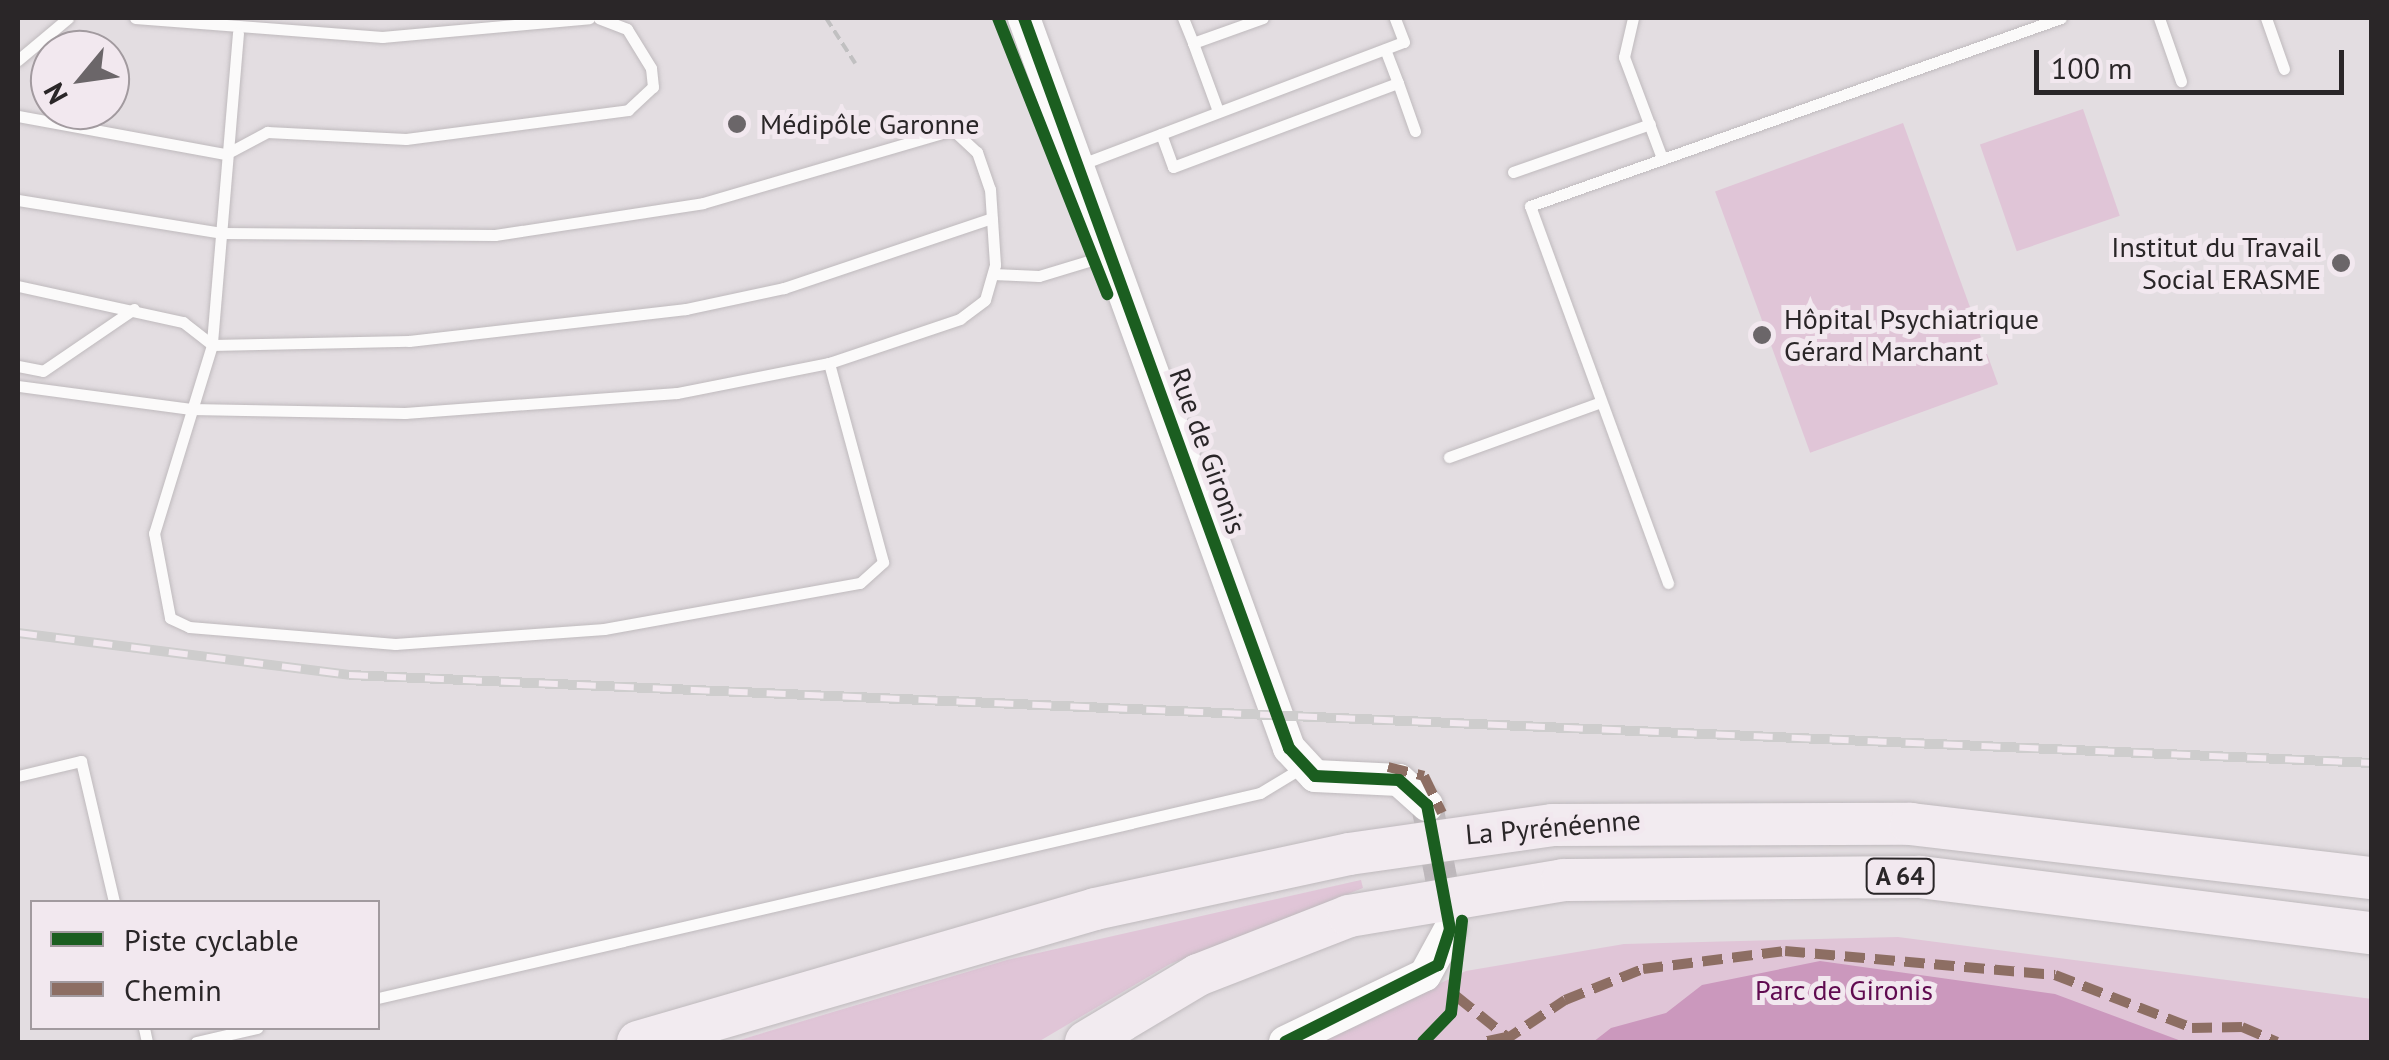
<!DOCTYPE html>
<html>
<head>
<meta charset="utf-8">
<style>
  body { margin:0 }
  #map { position:relative; width:2389px; height:1060px; overflow:hidden; background:#e3dde1; font-family:"PT Sans",sans-serif }
  div>[style] { position:absolute }
  [style*='--x'] { left:calc(var(--x)*1px); top:calc(var(--y)*1px); width:calc(var(--w)*1px); rotate:calc(var(--a)*1deg) }
  .green>* { inset:0; background:#e0c5d7; transform-origin:0 0 }
  .water>* { inset:0; background:#cb98bd }
  .secondary-tunnel>* { height:32px; margin-top:-16px; transform-origin:0; background:repeating-linear-gradient(90deg,#beb8bc 0 32px,transparent 0 48px) }
  .path>* { height:4px; margin-top:-2px; transform-origin:0; background:repeating-linear-gradient(90deg,#c1c0c1 0 10px,transparent 0 15px) }
  .roads { filter:drop-shadow(0 0 2px #bfbabd) drop-shadow(0 0 2px #bfbabd) }
  .lane>* { height:11px; margin:-5.5px; padding:0 5.5px; transform-origin:5.5px; border-radius:5.5px; background:#fbfafa }
  .secondary>* { height:32px; margin:-16px; padding:0 16px; transform-origin:16px; border-radius:16px; background:#fbfafa }
  .highway>* { height:42px; margin:-21px; padding:0 21px; transform-origin:21px; border-radius:21px; background:#f2ebf0 }
  .rail>* { height:10px; margin-top:-5px; transform-origin:0; background:repeating-linear-gradient(90deg,#f2e8ef 0 19px,#cecdcd 0 38px); box-sizing:border-box; border-block:2px solid #cecdcd }
  .quiet>* { height:10px; margin-top:-5px; transform-origin:0; background:repeating-linear-gradient(90deg,#8d6e63 0 20px,transparent 0 30px) }
  .cycleway>* { height:12px; margin:-6px; padding:0 6px; transform-origin:6px; border-radius:6px; background:#1b5e20 }
  .dots>* { width:28px; height:28px; translate:-50% -50%; box-sizing:border-box; border:5px solid #f2e8ef; border-radius:50% }
  span { translate:-50% -50%; white-space:nowrap; text-align:center; line-height:1.15; -webkit-text-stroke:10px #f2e8ef; paint-order:stroke }
  .shield-label span { padding:2px 8px; background:#f2e8ef; border:2px solid; border-radius:8px; -webkit-text-stroke-width:0 }
  .shield-label { font-size:25px; color:#2a2628; font-weight:700 }
  .poi-label { font-size:28px; color:#2a2628 }
  .left { translate:0 -50%; text-align:left }
  .right { translate:-100% -50%; text-align:right }
  .street-label { font-size:28px; color:#2a2628 }
  .park-label { font-size:28px; color:#600b50 }
  .frame { position:absolute; inset:0; border:20px solid #2a2628; pointer-events:none }
  .legend { position:absolute; left:30px; top:900px; width:350px; height:130px; box-sizing:border-box; background:#f2e8ef; border:2px solid #a29a9f; margin:0; padding:12px 18px; list-style:none; font-size:30px; color:#2a2628 }
  .legend li { display:flex; align-items:center; gap:20px; height:50px }
  .legend b { width:50px; border:2px solid #a29a9f }
  .north { position:absolute; left:30px; top:30px; width:100px; height:100px; box-sizing:border-box; background:#f2e8ef; border:2px solid #a29a9f; border-radius:50%; rotate:241deg; font-size:28px; font-weight:700; line-height:40px; text-align:center; color:#2a2628 }
  .north::after { content:''; display:block; margin:auto; width:35px; height:45px; background:#6b6669; clip-path:polygon(50% 0,100% 100%,50% 72%,0 100%) }
  .scale { position:absolute; left:2034px; top:50px; width:310px; height:45px; box-sizing:border-box; border:5px solid #2a2628; border-top:0; padding-left:12px; font-size:30px; line-height:35px; white-space:nowrap; color:#2a2628; -webkit-text-stroke:8px #f2e8ef; paint-order:stroke }
</style>
</head>
<body>
<div id="map">
  <div class="green">
    <div style="left:2083px;top:109px;width:113px;height:109px;rotate:71deg"></div>
    <div style="left:1903px;top:123px;width:278px;height:200px;rotate:70deg"></div>
    <div style="clip-path:polygon(1361px 880px,1363px 888px,1170px 964px,1038px 1042px,733px 1042px,1007px 960px)"></div>
    <div style="clip-path:polygon(1898px 937px,2372px 999px,2371px 1042px,1317px 1042px,1466px 971px,1624px 944px)"></div>
  </div>
  <div class="water">
    <div style="clip-path:polygon(1820px 961px,2055px 994px,2184px 1042px,1593px 1042px,1611px 1028px,1666px 1013px,1702px 985px)"></div>
  </div>
  <div class="secondary-tunnel">
    <div style="--x:1427;--y:805;--w:116;--a:79.1"></div>
  </div>
  <div class="path">
    <div style="--x:826;--y:18;--w:54;--a:57.2"></div>
  </div>
  <div class="roads">
    <div class="lane">
      <div style="--x:135;--y:18;--w:248;--a:4.4"></div>
      <div style="--x:382;--y:37;--w:208;--a:-5.2"></div>
      <div style="--x:1183;--y:18;--w:27;--a:68"></div>
      <div style="--x:1633;--y:18;--w:40;--a:103"></div>
      <div style="--x:1624;--y:57;--w:108;--a:69.4"></div>
      <div style="--x:2159;--y:18;--w:67;--a:70.8"></div>
      <div style="--x:2266;--y:18;--w:54;--a:70.6"></div>
      <div style="--x:238;--y:33;--w:313;--a:94.8"></div>
      <div style="--x:212;--y:345;--w:197;--a:107.1"></div>
      <div style="--x:154;--y:533;--w:86;--a:79.3"></div>
      <div style="--x:170;--y:618;--w:21;--a:25"></div>
      <div style="--x:189;--y:627;--w:207;--a:4.7"></div>
      <div style="--x:395;--y:644;--w:210;--a:-4.1"></div>
      <div style="--x:604;--y:629;--w:260;--a:-10.2"></div>
      <div style="--x:860;--y:583;--w:31;--a:-42"></div>
      <div style="--x:883;--y:562;--w:206;--a:-105.2"></div>
      <div style="--x:18;--y:60;--w:65;--a:-40"></div>
      <div style="--x:1398;--y:83;--w:51;--a:70.5"></div>
      <div style="--x:1218;--y:111;--w:72;--a:-110.2"></div>
      <div style="--x:1193;--y:43;--w:74;--a:-19.7"></div>
      <div style="--x:18;--y:116;--w:211;--a:10.4"></div>
      <div style="--x:226;--y:154;--w:47;--a:-28.2"></div>
      <div style="--x:267;--y:132;--w:139;--a:2.9"></div>
      <div style="--x:406;--y:139;--w:224;--a:-7.4"></div>
      <div style="--x:628;--y:110;--w:34;--a:-43"></div>
      <div style="--x:653;--y:87;--w:19;--a:-96"></div>
      <div style="--x:651;--y:68;--w:46;--a:-121.6"></div>
      <div style="--x:627;--y:29;--w:30;--a:-159"></div>
      <div style="--x:1161;--y:134;--w:35;--a:70"></div>
      <div style="--x:1173;--y:167;--w:240;--a:-20.5"></div>
      <div style="--x:1398;--y:83;--w:36;--a:-111"></div>
      <div style="--x:1082;--y:164;--w:344;--a:-20.8"></div>
      <div style="--x:1404;--y:42;--w:26;--a:-111"></div>
      <div style="--x:1513;--y:172;--w:145;--a:-19.3"></div>
      <div style="--x:18;--y:200;--w:206;--a:9.2"></div>
      <div style="--x:221;--y:233;--w:274;--a:0.4"></div>
      <div style="--x:495;--y:235;--w:210;--a:-8.7"></div>
      <div style="--x:703;--y:203;--w:260;--a:-16.3"></div>
      <div style="--x:953;--y:130;--w:33;--a:43"></div>
      <div style="--x:977;--y:152;--w:39;--a:71"></div>
      <div style="--x:990;--y:189;--w:76;--a:86.2"></div>
      <div style="--x:995;--y:265;--w:36;--a:106"></div>
      <div style="--x:985;--y:300;--w:31;--a:143"></div>
      <div style="--x:960;--y:319;--w:138;--a:161.4"></div>
      <div style="--x:829;--y:363;--w:155;--a:168.8"></div>
      <div style="--x:677;--y:393;--w:273;--a:175.8"></div>
      <div style="--x:405;--y:413;--w:214;--a:-178.9"></div>
      <div style="--x:191;--y:409;--w:175;--a:-172.4"></div>
      <div style="--x:993;--y:274;--w:46;--a:2.5"></div>
      <div style="--x:1039;--y:276;--w:69;--a:-16.9"></div>
      <div style="--x:18;--y:286;--w:169;--a:12.3"></div>
      <div style="--x:183;--y:322;--w:37;--a:38"></div>
      <div style="--x:212;--y:345;--w:197;--a:-1.2"></div>
      <div style="--x:409;--y:341;--w:279;--a:-6.6"></div>
      <div style="--x:686;--y:309;--w:100;--a:-12.1"></div>
      <div style="--x:784;--y:288;--w:219;--a:-18.6"></div>
      <div style="--x:18;--y:366;--w:25;--a:11"></div>
      <div style="--x:43;--y:371;--w:110;--a:-34.3"></div>
      <div style="--x:1449;--y:457;--w:158;--a:-19.9"></div>
      <div style="--x:1668;--y:583;--w:401;--a:-110.1"></div>
      <div style="--x:1530;--y:206;--w:563;--a:-19.5"></div>
      <div style="--x:18;--y:776;--w:65;--a:-13.4"></div>
      <div style="--x:81;--y:761;--w:145;--a:76.8"></div>
      <div style="--x:378;--y:998;--w:906;--a:-13.08"></div>
      <div style="--x:1260;--y:793;--w:50;--a:-31.2"></div>
      <div style="--x:144;--y:1028;--w:14;--a:78"></div>
      <div style="--x:196;--y:1042;--w:63;--a:-12.9"></div>
    </div>
    <div class="secondary">
      <div style="--x:1024;--y:18;--w:777;--a:70.05"></div>
      <div style="--x:1289;--y:748;--w:38;--a:47"></div>
      <div style="--x:1315;--y:776;--w:84;--a:2.7"></div>
      <div style="--x:1399;--y:780;--w:38;--a:42"></div>
      <div style="--x:1285;--y:1042;--w:155;--a:-25.6"></div>
      <div style="--x:1425;--y:975;--w:52;--a:-61.5"></div>
    </div>
    <div class="highway">
      <div style="--x:638;--y:1042;--w:476;--a:-16.2"></div>
      <div style="--x:1095;--y:909;--w:260;--a:-12.2"></div>
      <div style="--x:1349;--y:854;--w:205;--a:-8.1"></div>
      <div style="--x:1552;--y:825;--w:359;--a:-0.2"></div>
      <div style="--x:1911;--y:824;--w:464;--a:6.7"></div>
      <div style="--x:1086;--y:1042;--w:131;--a:-30.9"></div>
      <div style="--x:1198;--y:975;--w:162;--a:-21.3"></div>
      <div style="--x:1349;--y:916;--w:217;--a:-9.5"></div>
      <div style="--x:1563;--y:880;--w:357;--a:-0.5"></div>
      <div style="--x:1920;--y:877;--w:455;--a:7.1"></div>
    </div>
  </div>
  <div class="rail">
    <div style="--x:18;--y:633;--w:334;--a:7.2"></div>
    <div style="--x:349;--y:675;--w:2025;--a:2.49"></div>
  </div>
  <div class="quiet">
    <div style="--x:1388;--y:767;--w:37;--a:14"></div>
    <div style="--x:1424;--y:776;--w:41;--a:64.1"></div>
    <div style="--x:1456;--y:996;--w:65;--a:38.8"></div>
    <div style="--x:1507;--y:1037;--w:24;--a:168"></div>
    <div style="--x:1502;--y:1042;--w:76;--a:-33.7"></div>
    <div style="--x:1565;--y:1000;--w:84;--a:-21.7"></div>
    <div style="--x:1643;--y:969;--w:143;--a:-7.2"></div>
    <div style="--x:1785;--y:951;--w:271;--a:5.1"></div>
    <div style="--x:2055;--y:975;--w:147;--a:21.1"></div>
    <div style="--x:2192;--y:1028;--w:50;--a:-1.1"></div>
    <div style="--x:2242;--y:1027;--w:38;--a:23"></div>
  </div>
  <div class="cycleway">
    <div style="--x:998;--y:18;--w:297;--a:68.4"></div>
    <div style="--x:1024;--y:18;--w:777;--a:70.05"></div>
    <div style="--x:1289;--y:748;--w:38;--a:47"></div>
    <div style="--x:1315;--y:776;--w:84;--a:2.7"></div>
    <div style="--x:1399;--y:780;--w:38;--a:42"></div>
    <div style="--x:1427;--y:805;--w:126;--a:79.5"></div>
    <div style="--x:1450;--y:929;--w:38;--a:108"></div>
    <div style="--x:1438;--y:965;--w:171;--a:153.3"></div>
    <div style="--x:1423;--y:1042;--w:40;--a:-46"></div>
    <div style="--x:1451;--y:1013;--w:93;--a:-83.2"></div>
  </div>
  <div class="dots">
    <div style="left:737px;top:124px;background:#6b6669"></div>
    <div style="left:2341px;top:263px;background:#6b6669"></div>
    <div style="left:1762px;top:335px;background:#6b6669"></div>
  </div>
  <div class="shield-label">
    <span style="left:1900px;top:876px">A 64</span>
  </div>
  <div class="poi-label">
    <span class="left" style="left:760px;top:124px">Médipôle Garonne</span>
    <span class="right" style="left:2321px;top:263px">Institut du Travail<br>Social ERASME</span>
    <span class="left" style="left:1784px;top:335px">Hôpital Psychiatrique<br>Gérard Marchant</span>
  </div>
  <div class="street-label">
    <span style="left:1208px;top:451px;rotate:70deg">Rue de Gironis</span>
    <span style="left:1553px;top:827px;rotate:-5deg">La Pyrénéenne</span>
  </div>
  <div class="park-label">
    <span style="left:1844px;top:990px">Parc de Gironis</span>
  </div>
  <div class="frame"></div>
  <ul class="legend">
  <li><b style="height:12px;background:#1b5e20"></b>Piste cyclable</li>
  <li><b style="height:12px;background:#8d6e63"></b>Chemin</li>
  </ul>
  <div class="north">N</div>
  <div class="scale">100 m</div>
</div>
</body>
</html>
